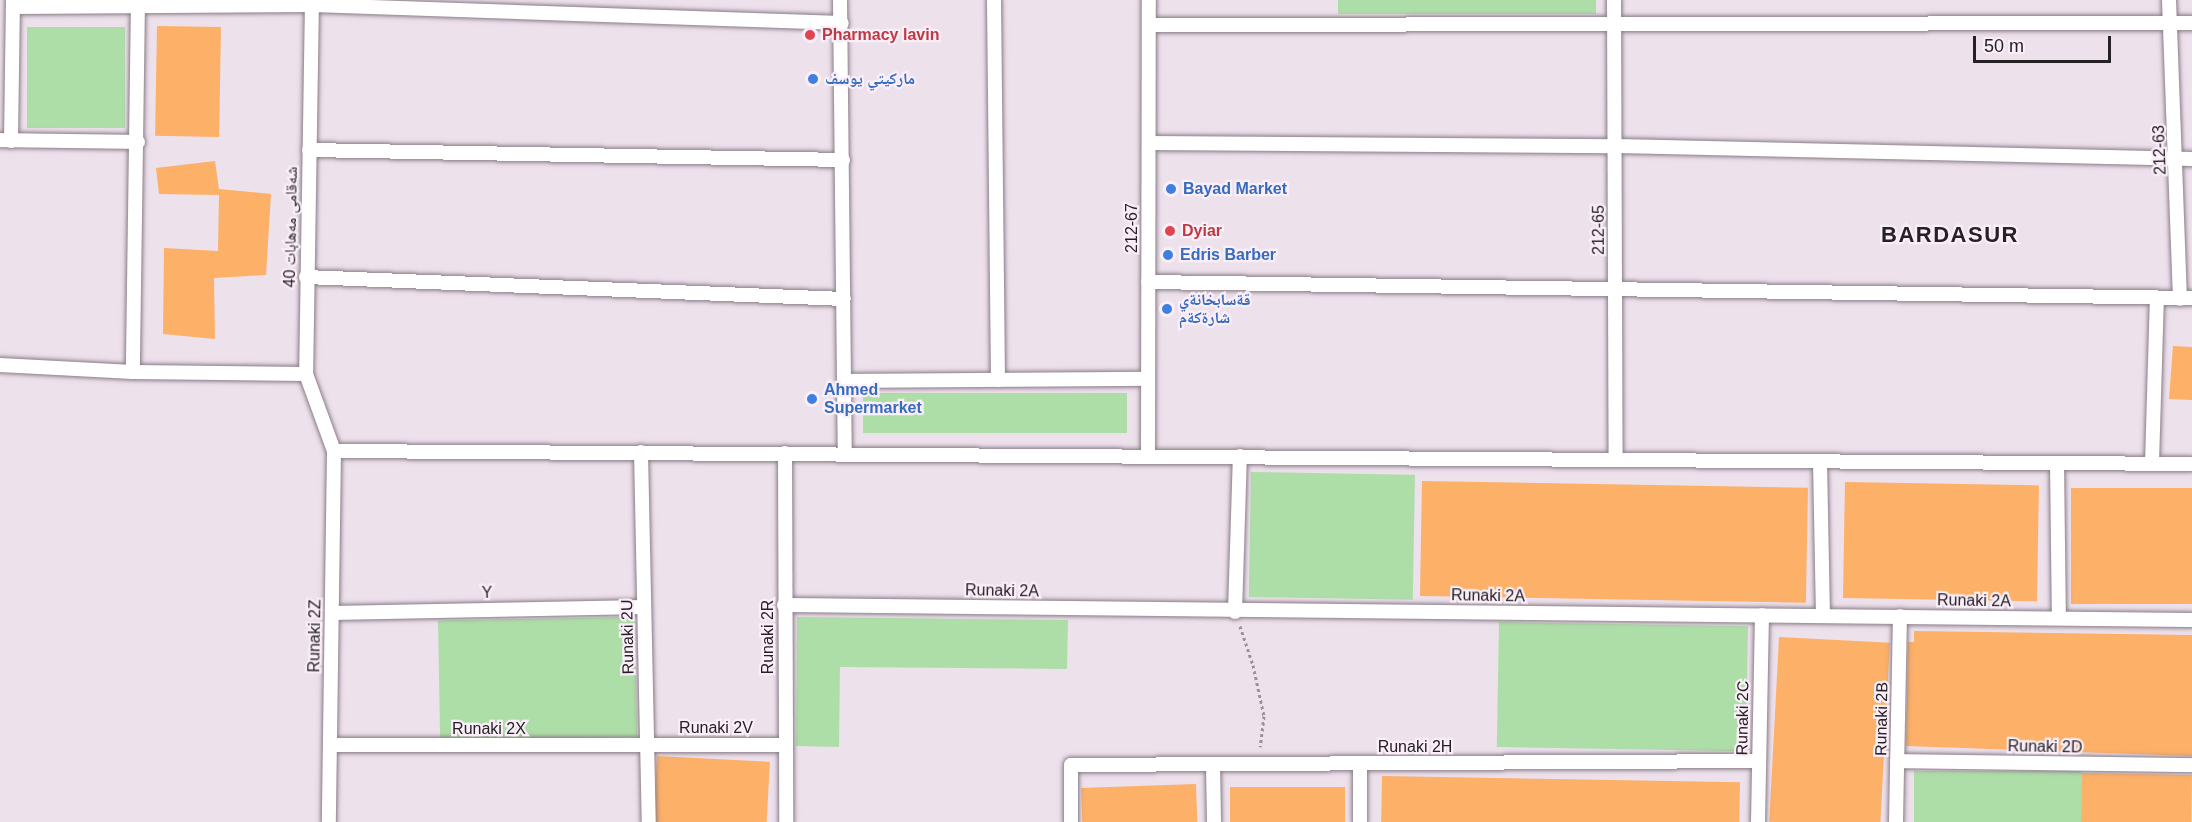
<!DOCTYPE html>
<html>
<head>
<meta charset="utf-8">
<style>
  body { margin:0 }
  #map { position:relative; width:2192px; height:822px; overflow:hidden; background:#ede1ec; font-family:Arial,"Noto Naskh Arabic",sans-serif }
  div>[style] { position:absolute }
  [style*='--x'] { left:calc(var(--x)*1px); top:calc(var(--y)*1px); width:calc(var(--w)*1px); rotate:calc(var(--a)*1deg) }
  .green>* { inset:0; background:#aedea8; transform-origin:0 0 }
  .building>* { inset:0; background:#fcb068; transform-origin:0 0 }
  .path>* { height:3px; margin-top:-1.5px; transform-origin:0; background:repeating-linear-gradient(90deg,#9b929a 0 3px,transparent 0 6px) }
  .roads { filter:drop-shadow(0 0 2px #887d87) drop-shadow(0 0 2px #887d87) }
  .street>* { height:14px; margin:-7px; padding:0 7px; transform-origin:7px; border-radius:7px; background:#fff }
  .dots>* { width:16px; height:16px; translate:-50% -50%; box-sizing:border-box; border:3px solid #faeef9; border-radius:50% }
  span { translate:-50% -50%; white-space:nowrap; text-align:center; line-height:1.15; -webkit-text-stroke:4.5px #faeef9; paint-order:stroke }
  .health-label { font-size:16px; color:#be3a42; font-weight:700 }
  .left { translate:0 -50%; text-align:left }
  .shop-label { font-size:16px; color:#366cbe; font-weight:700 }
  .street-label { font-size:16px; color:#252125 }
  .district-label { font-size:22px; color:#252125; font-weight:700; letter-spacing:1.5px }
  .scale { position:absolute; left:1973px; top:36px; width:138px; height:27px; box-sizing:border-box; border:3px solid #252125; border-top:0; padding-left:8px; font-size:18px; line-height:21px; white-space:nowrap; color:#252125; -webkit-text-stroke:4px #faeef9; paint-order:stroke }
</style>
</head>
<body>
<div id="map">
  <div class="green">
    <div style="left:1338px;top:0;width:258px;height:14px"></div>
    <div style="left:27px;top:27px;width:98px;height:101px"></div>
    <div style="left:863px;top:393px;width:264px;height:40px"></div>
    <div style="left:1251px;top:472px;width:164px;height:125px;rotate:1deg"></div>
    <div style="left:635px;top:617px;width:120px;height:197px;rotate:89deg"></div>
    <div style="clip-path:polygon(797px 617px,1068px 620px,1067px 669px,840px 667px,839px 747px,796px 746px)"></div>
    <div style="left:1499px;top:622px;width:249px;height:125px;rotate:1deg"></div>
    <div style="left:1914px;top:771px;width:168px;height:51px"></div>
  </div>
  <div class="building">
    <div style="left:221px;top:27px;width:110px;height:64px;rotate:91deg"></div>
    <div style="clip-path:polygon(215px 161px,219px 189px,271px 194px,266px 275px,214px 278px,215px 339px,163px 334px,164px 248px,218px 251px,219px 195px,159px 194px,156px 168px)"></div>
    <div style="clip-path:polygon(2173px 346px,2192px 347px,2192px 400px,2169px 399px)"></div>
    <div style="left:1422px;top:481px;width:386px;height:115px;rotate:1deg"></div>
    <div style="left:1845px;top:482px;width:194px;height:116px;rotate:1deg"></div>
    <div style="left:2071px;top:488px;width:121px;height:116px"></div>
    <div style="clip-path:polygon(1914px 631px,2192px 635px,2192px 756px,1906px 746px,1908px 642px,1914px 642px)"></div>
    <div style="left:1779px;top:637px;width:111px;height:185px;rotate:3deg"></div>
    <div style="left:657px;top:756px;width:113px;height:66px;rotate:3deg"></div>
    <div style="left:2082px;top:773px;width:110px;height:49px;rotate:1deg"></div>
    <div style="left:1382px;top:776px;width:358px;height:46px;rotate:1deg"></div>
    <div style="left:1196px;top:784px;width:38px;height:115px;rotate:88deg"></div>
    <div style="left:1230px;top:787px;width:115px;height:35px"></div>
  </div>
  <div class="path">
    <div style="--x:1240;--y:626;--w:41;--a:71.6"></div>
    <div style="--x:1253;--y:665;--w:52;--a:77.8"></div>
    <div style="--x:1264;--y:716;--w:31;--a:97"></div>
  </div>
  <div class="roads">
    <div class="street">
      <div style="--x:138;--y:0;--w:372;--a:90.8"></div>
      <div style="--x:133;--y:372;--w:173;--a:0.7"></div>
      <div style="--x:312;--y:0;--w:374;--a:90.9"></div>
      <div style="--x:306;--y:374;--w:82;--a:70"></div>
      <div style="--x:334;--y:451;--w:371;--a:90.8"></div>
      <div style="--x:840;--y:0;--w:453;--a:89.4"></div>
      <div style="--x:994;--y:0;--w:380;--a:89.4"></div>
      <div style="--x:1614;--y:0;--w:459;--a:89.8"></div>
      <div style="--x:2169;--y:0;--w:299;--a:87.9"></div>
      <div style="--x:13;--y:7;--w:299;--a:-0.4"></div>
      <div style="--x:312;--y:5;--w:530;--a:1.95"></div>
      <div style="--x:1149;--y:25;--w:1043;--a:-0.11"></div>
      <div style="--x:0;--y:140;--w:138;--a:0.8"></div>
      <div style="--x:11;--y:141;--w:141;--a:-89.2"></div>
      <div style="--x:1149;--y:143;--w:466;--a:0.4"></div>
      <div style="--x:1615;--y:146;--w:577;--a:1.29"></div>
      <div style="--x:309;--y:150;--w:534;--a:1.07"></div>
      <div style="--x:306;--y:277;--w:538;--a:2.34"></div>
      <div style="--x:1148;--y:282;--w:1044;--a:0.88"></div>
      <div style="--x:0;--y:365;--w:133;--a:3"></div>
      <div style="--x:845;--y:381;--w:303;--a:-0.4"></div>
      <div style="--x:334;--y:451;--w:1858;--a:0.4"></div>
      <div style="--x:641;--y:452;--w:370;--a:88.8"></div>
      <div style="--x:785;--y:453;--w:369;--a:89.8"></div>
      <div style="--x:1148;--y:455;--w:455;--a:-89.9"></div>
      <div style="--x:1820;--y:461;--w:155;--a:88.9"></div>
      <div style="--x:2057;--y:463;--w:155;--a:89.3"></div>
      <div style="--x:2152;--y:463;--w:164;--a:-88.3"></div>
      <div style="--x:784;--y:605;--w:1408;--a:0.61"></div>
      <div style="--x:1235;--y:612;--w:156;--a:-88.2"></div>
      <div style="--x:332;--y:613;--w:312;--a:-1.1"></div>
      <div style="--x:330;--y:745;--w:455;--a:0"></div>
      <div style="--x:1897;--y:761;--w:295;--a:0.8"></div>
      <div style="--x:1213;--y:764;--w:58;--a:89"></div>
      <div style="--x:1071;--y:822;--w:57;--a:-90"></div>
      <div style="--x:1071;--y:765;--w:688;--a:-0.33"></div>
      <div style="--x:1360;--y:822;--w:59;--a:-90"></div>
      <div style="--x:1758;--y:822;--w:207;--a:-88.9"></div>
      <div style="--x:1896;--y:822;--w:206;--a:-88.9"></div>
    </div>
  </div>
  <div class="dots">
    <div style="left:810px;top:35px;background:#e0444e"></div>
    <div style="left:813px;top:79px;background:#3f7fe0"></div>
    <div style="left:1171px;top:189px;background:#3f7fe0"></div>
    <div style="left:1170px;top:231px;background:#e0444e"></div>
    <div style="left:1168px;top:255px;background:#3f7fe0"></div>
    <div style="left:1167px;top:309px;background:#3f7fe0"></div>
    <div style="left:812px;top:399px;background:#3f7fe0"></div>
  </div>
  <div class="health-label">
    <span class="left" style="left:822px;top:35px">Pharmacy lavin</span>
    <span class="left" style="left:1182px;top:231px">Dyiar</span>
  </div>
  <div class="shop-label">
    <span class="left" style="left:825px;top:79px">ماركيتي يوسف</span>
    <span class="left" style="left:1183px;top:189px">Bayad Market</span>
    <span class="left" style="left:1180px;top:255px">Edris Barber</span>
    <span class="left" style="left:1179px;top:309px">قةسابخانةي<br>شارةكةم</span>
    <span class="left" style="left:824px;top:399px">Ahmed<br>Supermarket</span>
  </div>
  <div class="street-label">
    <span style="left:2160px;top:150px;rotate:-92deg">212-63</span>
    <span style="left:291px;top:227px;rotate:-89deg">شەقامی مەهابات 40</span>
    <span style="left:1132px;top:228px;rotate:-90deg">212-67</span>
    <span style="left:1599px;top:230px;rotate:-90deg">212-65</span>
    <span style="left:1002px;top:591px;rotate:1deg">Runaki 2A</span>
    <span style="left:487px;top:593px;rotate:-1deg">Y</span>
    <span style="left:1488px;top:596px;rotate:1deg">Runaki 2A</span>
    <span style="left:1974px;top:601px;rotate:1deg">Runaki 2A</span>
    <span style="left:315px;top:636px;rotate:-89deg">Runaki 2Z</span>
    <span style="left:628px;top:637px;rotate:-91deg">Runaki 2U</span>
    <span style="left:768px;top:637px;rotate:-90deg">Runaki 2R</span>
    <span style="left:1743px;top:718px;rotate:-89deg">Runaki 2C</span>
    <span style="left:1882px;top:719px;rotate:-89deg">Runaki 2B</span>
    <span style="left:716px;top:728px">Runaki 2V</span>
    <span style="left:489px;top:729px">Runaki 2X</span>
    <span style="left:1415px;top:747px">Runaki 2H</span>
    <span style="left:2045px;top:747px;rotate:1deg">Runaki 2D</span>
  </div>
  <div class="district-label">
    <span style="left:1950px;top:235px">BARDASUR</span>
  </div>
  <div class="scale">50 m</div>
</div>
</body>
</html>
